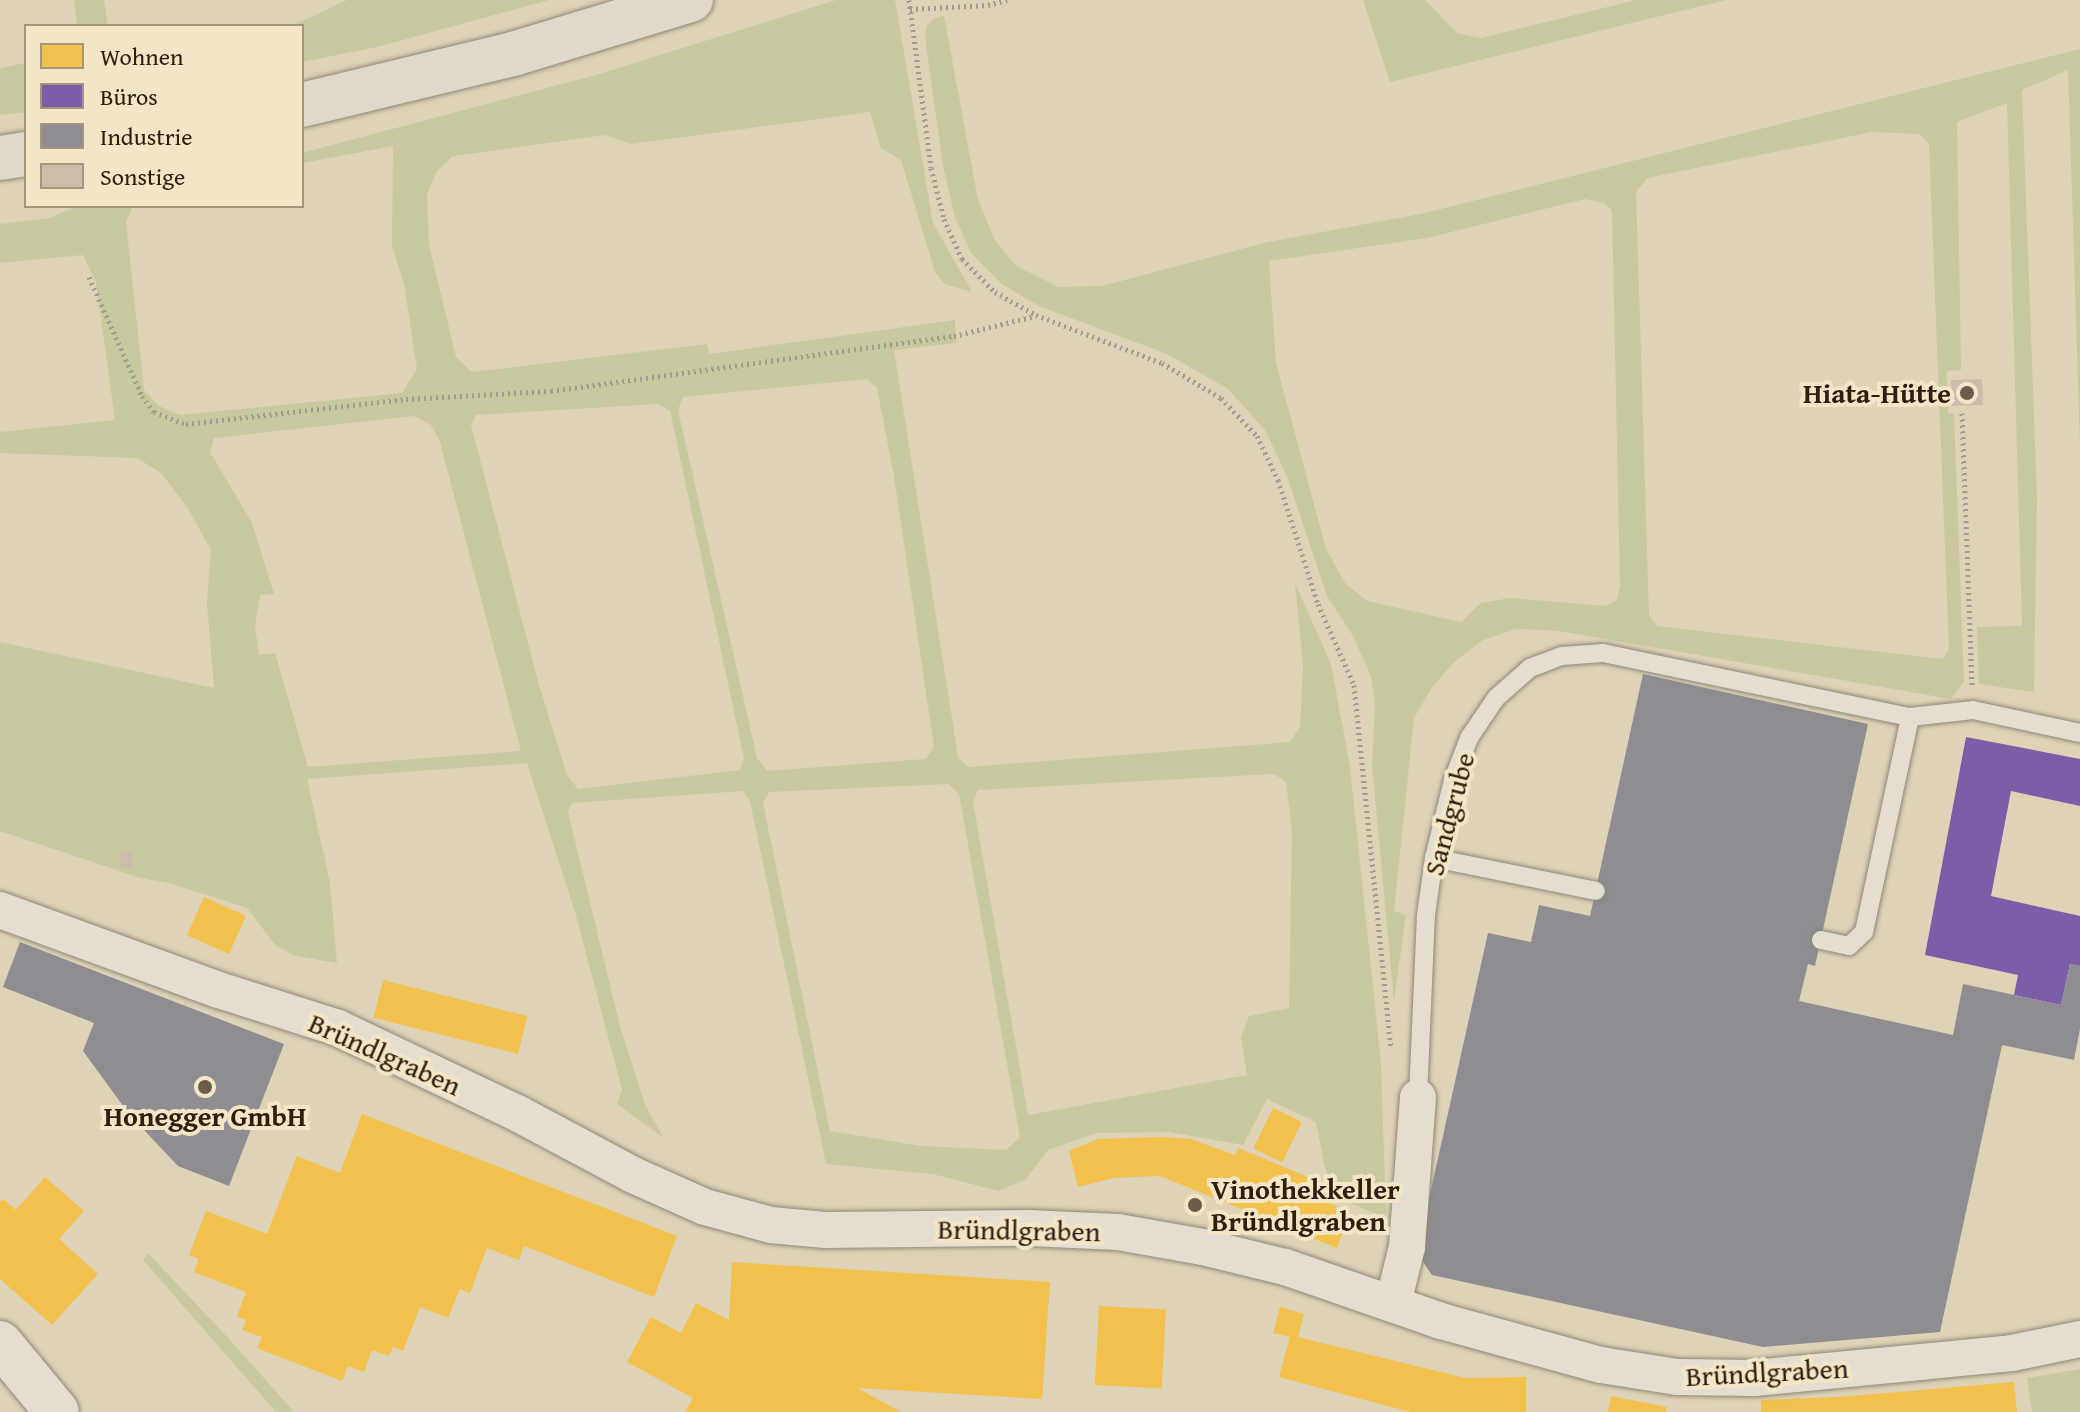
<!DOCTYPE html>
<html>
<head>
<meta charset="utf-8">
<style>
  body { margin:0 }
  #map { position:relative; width:2080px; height:1412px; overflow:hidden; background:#ded3b7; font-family:"Gentium Book Plus",serif }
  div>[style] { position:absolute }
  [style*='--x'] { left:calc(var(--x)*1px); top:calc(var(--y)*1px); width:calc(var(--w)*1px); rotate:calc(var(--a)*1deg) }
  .green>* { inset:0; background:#c8c99e }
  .homes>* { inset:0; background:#f2c14e; transform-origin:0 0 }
  .offices>* { inset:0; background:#7b5ea7 }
  .industry>* { inset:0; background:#8d8d92 }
  .building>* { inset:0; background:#ccbdaa; transform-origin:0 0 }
  .path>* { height:5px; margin-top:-2.5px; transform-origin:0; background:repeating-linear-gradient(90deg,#a29c90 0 2px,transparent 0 6px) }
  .roads { filter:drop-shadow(0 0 2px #8f8877) drop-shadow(0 0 2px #8f8877) }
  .service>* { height:18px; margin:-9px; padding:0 9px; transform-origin:9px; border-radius:9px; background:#e3ded0 }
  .minor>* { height:36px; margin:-18px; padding:0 18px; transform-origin:18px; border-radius:18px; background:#e3ded0 }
  .tertiary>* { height:44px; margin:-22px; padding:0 22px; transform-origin:22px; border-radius:22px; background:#e3ded0 }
  .primary>* { height:44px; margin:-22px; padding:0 22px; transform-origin:22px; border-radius:22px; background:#dfd9c9 }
  .dots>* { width:22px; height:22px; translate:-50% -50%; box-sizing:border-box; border:4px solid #f3e6c6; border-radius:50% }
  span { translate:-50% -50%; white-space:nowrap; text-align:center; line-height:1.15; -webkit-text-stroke:8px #f3e6c6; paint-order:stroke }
  .poi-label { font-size:28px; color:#2c1f0f; font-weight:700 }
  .right { translate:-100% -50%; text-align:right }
  .left { translate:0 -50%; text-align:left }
  .street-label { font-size:28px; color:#2c1f0f }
  .legend { position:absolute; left:24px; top:24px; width:280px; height:184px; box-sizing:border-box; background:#f3e6c6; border:2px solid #a3967d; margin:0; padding:10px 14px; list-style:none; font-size:24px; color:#2c1f0f }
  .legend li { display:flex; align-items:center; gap:16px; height:40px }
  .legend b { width:40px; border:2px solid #a3967d }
</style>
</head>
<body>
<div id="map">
  <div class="green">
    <div style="clip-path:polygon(74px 0,104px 0,108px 26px,77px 26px)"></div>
    <div style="clip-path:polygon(347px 0,549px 0,377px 47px,302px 62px,302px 26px,292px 26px)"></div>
    <div style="clip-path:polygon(evenodd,836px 0,895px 0,933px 223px,972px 292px,945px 284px,935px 272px,901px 160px,881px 148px,870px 112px,631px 144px,605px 135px,453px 156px,437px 171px,427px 194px,429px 245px,456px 357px,472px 372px,707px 344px,709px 354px,955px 320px,956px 343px,894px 350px,958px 757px,968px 767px,1290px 742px,1300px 727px,1303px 665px,1295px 583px,1331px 664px,1350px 767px,1381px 1063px,1386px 1218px,1339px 1199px,1325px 1168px,1316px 1122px,1267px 1099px,1243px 1145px,1169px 1132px,1096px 1133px,1048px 1150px,1025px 1180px,998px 1191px,933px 1174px,826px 1164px,750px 801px,743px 791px,572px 803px,568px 812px,620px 1026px,645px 1105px,664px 1138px,617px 1104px,622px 1089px,575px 912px,527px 763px,307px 779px,330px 883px,337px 963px,296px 956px,276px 946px,247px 908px,169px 883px,140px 878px,0 831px,0 642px,214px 688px,207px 603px,211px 550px,187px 507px,161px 473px,137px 458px,0 453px,0 432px,115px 420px,96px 282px,83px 255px,0 263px,0 224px,50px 218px,76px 206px,133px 206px,126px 222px,144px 390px,159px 406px,180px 415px,402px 393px,417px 369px,404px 284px,392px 245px,393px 146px,302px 163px,302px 153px,596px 75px,836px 0,867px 379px,877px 388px,894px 476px,934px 747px,925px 759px,767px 771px,757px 758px,678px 410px,683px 397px,867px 379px,836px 0,658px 404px,670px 411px,744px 758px,740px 770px,578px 789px,567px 775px,539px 685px,471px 425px,476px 415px,658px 404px,836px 0,414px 416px,431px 425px,440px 442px,521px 751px,308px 767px,275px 653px,259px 655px,255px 627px,260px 595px,274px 594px,252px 523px,210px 452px,214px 438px,414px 416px,836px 0,1274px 774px,1286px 782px,1292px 830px,1289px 1008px,1249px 1016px,1241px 1037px,1247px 1075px,1028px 1115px,973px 802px,978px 790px,1274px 774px,836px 0,948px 784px,959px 794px,1020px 1137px,1006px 1150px,921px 1146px,830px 1131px,763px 803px,769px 792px,948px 784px)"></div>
    <div style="clip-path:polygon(1363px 0,1425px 0,1457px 33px,1481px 38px,1636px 0,1726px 0,1390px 82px)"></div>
    <div style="clip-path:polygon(evenodd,944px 16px,978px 200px,995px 240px,1016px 266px,1059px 287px,1102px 286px,1268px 242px,1425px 213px,2080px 49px,2080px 445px,2068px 70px,2022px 90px,2037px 497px,2034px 692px,1979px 684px,1977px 627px,2022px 626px,2007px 103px,1957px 122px,1961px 370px,1947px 371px,1948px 413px,1954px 414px,1964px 682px,1951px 699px,1559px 631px,1516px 629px,1483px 640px,1454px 662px,1431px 689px,1414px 718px,1394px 911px,1406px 915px,1394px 1001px,1372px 764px,1375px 704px,1371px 676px,1353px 636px,1327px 596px,1287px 476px,1265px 430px,1228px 389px,1167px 354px,1039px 306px,1002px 284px,971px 253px,955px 217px,943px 166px,925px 37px,927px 25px,935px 18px,944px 16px,1872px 132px,1920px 134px,1929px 144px,1949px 649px,1943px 659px,1657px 626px,1649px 615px,1636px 192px,1647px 178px,1872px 132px,944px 16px,1585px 199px,1604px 203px,1612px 211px,1620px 585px,1617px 600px,1606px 606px,1510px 598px,1481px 603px,1461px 622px,1367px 601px,1345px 583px,1326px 549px,1276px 363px,1269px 261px,1427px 238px,1585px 199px)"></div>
    <div style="clip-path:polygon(26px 63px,26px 112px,0 115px,0 68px)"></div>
    <div style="clip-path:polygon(148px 1253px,230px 1340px,294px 1412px,276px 1412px,143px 1260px)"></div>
    <div style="clip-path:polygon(2080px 1369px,2080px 1412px,2032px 1412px,2027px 1378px)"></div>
  </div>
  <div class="homes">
    <div style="left:204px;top:897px;width:46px;height:42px;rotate:24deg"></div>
    <div style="left:383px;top:980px;width:149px;height:39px;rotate:14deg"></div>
    <div style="left:1273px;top:1108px;width:32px;height:45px;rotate:26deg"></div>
    <div style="clip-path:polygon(362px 1114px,677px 1236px,654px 1297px,524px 1246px,519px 1260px,487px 1248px,470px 1293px,460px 1289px,448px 1318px,420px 1307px,403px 1351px,393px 1347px,389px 1356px,372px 1350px,364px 1372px,348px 1366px,342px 1381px,257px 1348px,262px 1337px,242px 1330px,246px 1320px,237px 1316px,246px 1292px,194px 1272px,199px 1259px,189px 1255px,206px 1211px,267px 1234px,297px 1156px,340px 1173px)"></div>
    <div style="clip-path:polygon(1161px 1137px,1191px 1139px,1235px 1155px,1238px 1148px,1325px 1184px,1321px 1199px,1350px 1213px,1337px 1248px,1160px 1176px,1114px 1178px,1078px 1187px,1069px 1151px,1098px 1139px)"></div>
    <div style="clip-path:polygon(45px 1177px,84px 1211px,59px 1239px,98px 1274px,52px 1325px,0 1279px,0 1202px,3px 1199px,16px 1210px)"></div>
    <div style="clip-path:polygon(732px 1262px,1050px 1282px,1042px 1399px,857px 1388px,901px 1412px,685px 1412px,693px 1398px,627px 1362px,651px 1317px,681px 1333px,696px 1303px,729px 1320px)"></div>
    <div style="left:1099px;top:1306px;width:67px;height:79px;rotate:3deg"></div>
    <div style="clip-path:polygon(1280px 1307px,1304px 1314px,1298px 1337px,1465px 1378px,1526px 1377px,1526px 1412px,1410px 1412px,1279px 1377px,1290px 1337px,1273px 1333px)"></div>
    <div style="clip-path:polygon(2014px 1382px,2017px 1412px,1761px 1412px,1761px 1400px,1839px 1397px)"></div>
    <div style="clip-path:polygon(1611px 1396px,1667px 1407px,1666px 1412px,1608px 1412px)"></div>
  </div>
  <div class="offices">
    <div style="clip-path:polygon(1966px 737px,2080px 759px,2080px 806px,2011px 791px,1991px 896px,2080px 916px,2080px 966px,2070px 964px,2061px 1005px,2014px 995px,2018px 975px,1925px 955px)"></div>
  </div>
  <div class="industry">
    <div style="clip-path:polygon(1643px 674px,1868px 724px,1815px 966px,1808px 964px,1799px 1001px,1953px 1035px,1963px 984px,2061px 1005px,2070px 964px,2080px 966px,2080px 1029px,2074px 1060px,2002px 1045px,1940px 1332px,1763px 1347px,1432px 1275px,1417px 1253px,1488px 933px,1531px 942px,1539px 905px,1590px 916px)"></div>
    <div style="clip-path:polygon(20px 942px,284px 1044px,229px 1186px,178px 1166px,129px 1114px,83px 1051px,94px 1023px,3px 987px)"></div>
  </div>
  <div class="building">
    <div style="left:1982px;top:379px;width:26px;height:31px;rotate:88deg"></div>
    <div style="left:120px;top:851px;width:13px;height:16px;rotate:4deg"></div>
  </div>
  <div class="path">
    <div style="--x:909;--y:0;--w:169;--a:82.5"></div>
    <div style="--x:931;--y:168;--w:53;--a:75.7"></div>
    <div style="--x:944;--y:219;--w:44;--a:65.8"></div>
    <div style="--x:962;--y:259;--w:47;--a:45"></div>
    <div style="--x:995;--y:292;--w:47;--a:29.3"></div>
    <div style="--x:1036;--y:315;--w:135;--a:20.9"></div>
    <div style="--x:1162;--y:363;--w:69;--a:30.7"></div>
    <div style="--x:1221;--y:398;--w:52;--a:46.5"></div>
    <div style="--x:1257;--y:436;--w:49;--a:64.5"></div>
    <div style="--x:1278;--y:480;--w:130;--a:72.1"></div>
    <div style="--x:1318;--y:604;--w:89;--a:66"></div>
    <div style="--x:1354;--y:685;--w:365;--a:84.2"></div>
    <div style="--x:910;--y:9;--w:78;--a:-2.9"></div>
    <div style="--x:988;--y:5;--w:20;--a:-15"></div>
    <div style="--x:89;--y:277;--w:130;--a:66"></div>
    <div style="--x:142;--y:396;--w:20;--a:53"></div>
    <div style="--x:154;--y:412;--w:34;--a:21"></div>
    <div style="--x:186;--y:424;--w:221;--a:-6.5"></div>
    <div style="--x:406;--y:399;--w:145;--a:-3.2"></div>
    <div style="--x:551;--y:391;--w:407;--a:-7.8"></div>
    <div style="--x:954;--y:336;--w:83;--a:-13.9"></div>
    <div style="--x:1962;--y:413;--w:272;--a:87.9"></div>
  </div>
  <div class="roads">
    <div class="service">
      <div style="--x:1434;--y:858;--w:165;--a:11.5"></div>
      <div style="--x:1821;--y:940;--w:29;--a:12"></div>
      <div style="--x:1849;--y:946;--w:21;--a:-43"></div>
      <div style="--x:1864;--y:932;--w:220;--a:-77.9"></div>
      <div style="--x:1418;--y:1097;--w:182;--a:-87.5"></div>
      <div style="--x:1426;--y:915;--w:58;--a:-82"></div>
      <div style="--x:1434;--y:858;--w:80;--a:-76.3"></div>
      <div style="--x:1453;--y:780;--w:45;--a:-69.1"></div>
      <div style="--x:1469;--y:738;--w:48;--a:-56"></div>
      <div style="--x:1496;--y:698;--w:45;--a:-41.4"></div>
      <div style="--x:1530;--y:668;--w:34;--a:-21"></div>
      <div style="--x:1562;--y:656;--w:41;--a:-4.2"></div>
      <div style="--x:1603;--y:653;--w:314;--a:11.8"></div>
      <div style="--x:1910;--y:717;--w:63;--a:-6.3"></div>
      <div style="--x:1973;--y:710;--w:109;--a:12.1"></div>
    </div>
    <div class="minor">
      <div style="--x:0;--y:910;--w:230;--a:20.1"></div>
      <div style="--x:216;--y:989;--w:128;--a:17.7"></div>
      <div style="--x:338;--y:1028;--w:198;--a:25.4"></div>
      <div style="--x:517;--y:1113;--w:132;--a:28.1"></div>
      <div style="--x:633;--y:1175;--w:79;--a:24"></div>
      <div style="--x:705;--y:1207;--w:68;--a:15.3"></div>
      <div style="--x:771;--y:1225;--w:54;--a:5.3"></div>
      <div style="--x:825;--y:1230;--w:203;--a:-0.6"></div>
      <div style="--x:1028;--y:1228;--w:90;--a:2.5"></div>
      <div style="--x:1118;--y:1232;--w:86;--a:10"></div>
      <div style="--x:1203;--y:1247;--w:84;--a:13.7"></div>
      <div style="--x:1285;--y:1267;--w:165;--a:19.1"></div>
      <div style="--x:1441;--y:1321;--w:166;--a:15.4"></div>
      <div style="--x:1601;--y:1365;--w:77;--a:9"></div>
      <div style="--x:1677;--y:1377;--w:77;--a:0.7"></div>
      <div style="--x:1754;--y:1378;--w:259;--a:-5.5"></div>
      <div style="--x:2012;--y:1353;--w:69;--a:-11.6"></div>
      <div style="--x:1393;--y:1303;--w:58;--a:-76"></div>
      <div style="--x:1407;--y:1247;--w:150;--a:-85.8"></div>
    </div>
    <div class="tertiary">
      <div style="--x:0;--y:1343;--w:89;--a:50.4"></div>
    </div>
    <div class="primary">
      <div style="--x:302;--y:105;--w:217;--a:-13.6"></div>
      <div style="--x:513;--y:54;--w:186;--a:-16.9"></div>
      <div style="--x:0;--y:158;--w:26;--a:-9"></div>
    </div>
  </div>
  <div class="dots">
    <div style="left:1967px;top:393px;background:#6a5e4a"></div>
    <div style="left:205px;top:1087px;background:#6a5e4a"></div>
    <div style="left:1195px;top:1205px;background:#6a5e4a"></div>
  </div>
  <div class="poi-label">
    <span class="right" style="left:1951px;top:393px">Hiata-Hütte</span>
    <span style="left:205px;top:1116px">Honegger GmbH</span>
    <span class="left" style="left:1211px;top:1205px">Vinothekkeller<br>Bründlgraben</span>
  </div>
  <div class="street-label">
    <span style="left:1449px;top:814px;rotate:-75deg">Sandgrube</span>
    <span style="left:385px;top:1054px;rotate:24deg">Bründlgraben</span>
    <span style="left:1019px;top:1230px;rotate:1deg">Bründlgraben</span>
    <span style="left:1767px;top:1372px;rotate:-3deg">Bründlgraben</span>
  </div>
  <ul class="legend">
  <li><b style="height:22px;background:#f2c14e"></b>Wohnen</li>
  <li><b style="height:22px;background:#7b5ea7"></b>Büros</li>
  <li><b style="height:22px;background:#8d8d92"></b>Industrie</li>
  <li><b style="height:22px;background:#ccbdaa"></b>Sonstige</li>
  </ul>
</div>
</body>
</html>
